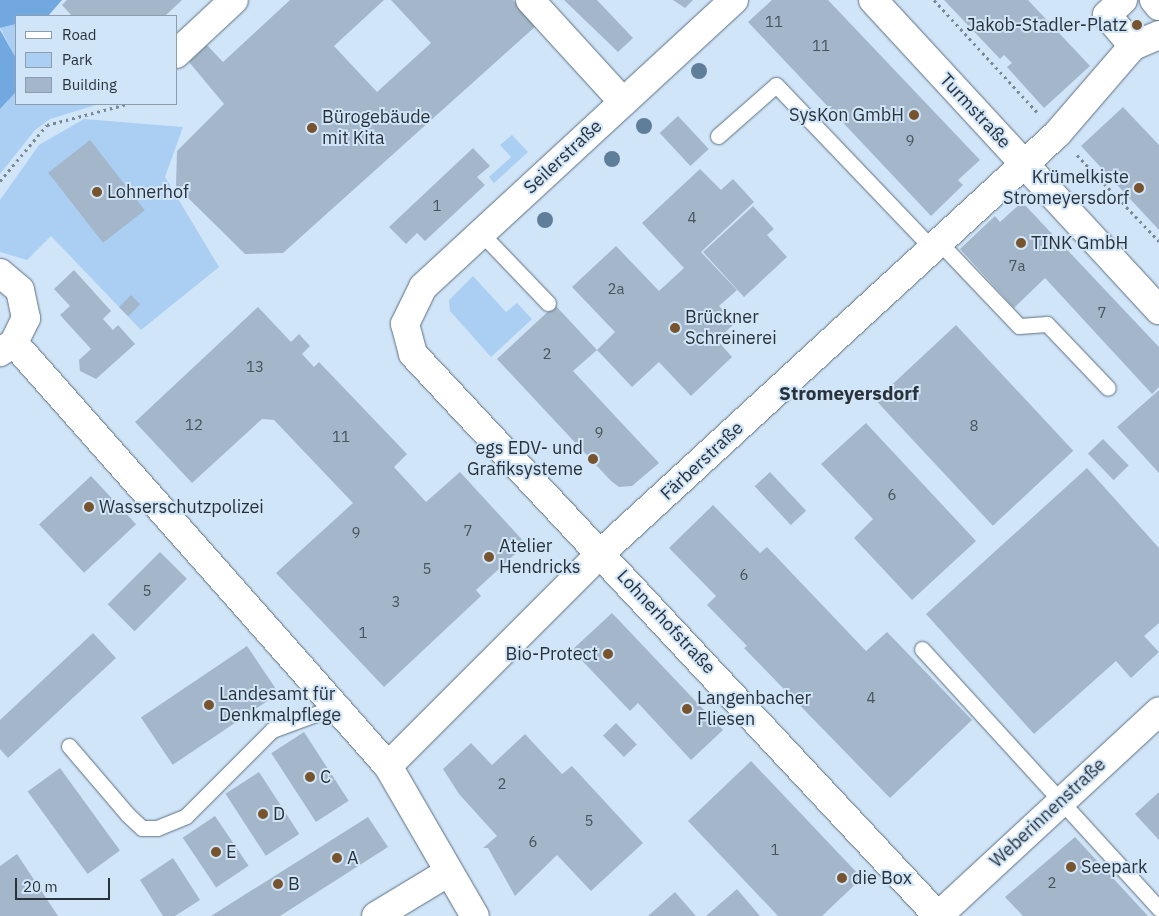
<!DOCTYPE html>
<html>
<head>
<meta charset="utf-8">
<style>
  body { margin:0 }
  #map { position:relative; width:1159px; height:916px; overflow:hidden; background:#d1e5f9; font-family:"IBM Plex Sans",sans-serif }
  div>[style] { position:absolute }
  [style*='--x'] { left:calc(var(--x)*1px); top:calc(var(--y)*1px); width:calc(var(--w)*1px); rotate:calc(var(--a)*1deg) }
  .green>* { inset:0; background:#aacff3 }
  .water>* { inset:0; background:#70a8df }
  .building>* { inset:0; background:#a4b7ca; transform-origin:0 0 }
  .path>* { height:3px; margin-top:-1.5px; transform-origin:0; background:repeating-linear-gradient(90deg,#7a8895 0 2.5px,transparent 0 6.5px) }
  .roads { filter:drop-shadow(0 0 1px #5d6f80) drop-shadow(0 0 1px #5d6f80) }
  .service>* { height:15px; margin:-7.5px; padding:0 7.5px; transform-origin:7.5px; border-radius:7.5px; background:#fff }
  .minor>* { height:28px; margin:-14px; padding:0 14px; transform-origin:14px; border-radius:14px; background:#fff }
  .trees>* { width:16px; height:16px; margin:-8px; border-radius:50%; background:#5e7e9a }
  .dots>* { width:14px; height:14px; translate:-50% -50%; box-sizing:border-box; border:2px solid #d1e5f9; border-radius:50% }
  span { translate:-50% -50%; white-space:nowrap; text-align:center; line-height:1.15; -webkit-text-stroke:4px #d1e5f9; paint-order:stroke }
  .number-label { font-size:15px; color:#48535d }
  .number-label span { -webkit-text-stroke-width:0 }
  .poi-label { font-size:18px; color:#2a3239 }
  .right { translate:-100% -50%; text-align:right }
  .left { translate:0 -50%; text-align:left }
  .street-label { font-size:18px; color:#2a3239 }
  .neighbourhood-label { font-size:19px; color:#2a3239; font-weight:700 }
  .legend { position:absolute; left:15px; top:15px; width:162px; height:90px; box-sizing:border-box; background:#d1e5f9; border:1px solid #8e9dac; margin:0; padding:6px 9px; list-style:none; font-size:15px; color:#2a3239 }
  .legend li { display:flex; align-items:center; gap:10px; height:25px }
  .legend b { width:25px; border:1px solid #8e9dac }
  .scale { position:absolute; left:15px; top:878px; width:95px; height:22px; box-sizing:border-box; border:2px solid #2a3239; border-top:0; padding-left:6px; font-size:15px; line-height:18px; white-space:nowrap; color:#2a3239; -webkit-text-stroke:4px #d1e5f9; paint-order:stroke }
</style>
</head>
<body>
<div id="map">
  <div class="green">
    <div style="clip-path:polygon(16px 24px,16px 58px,0 28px)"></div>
    <div style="clip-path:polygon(16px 92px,16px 104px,99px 104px,50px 119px,35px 130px,0 174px,0 109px)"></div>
    <div style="clip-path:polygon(84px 119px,183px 127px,165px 177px,219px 267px,141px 330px,51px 236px,27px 260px,0 252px,0 200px,39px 145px)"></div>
    <div style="clip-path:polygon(512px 135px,528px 152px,494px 183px,489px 177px,511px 157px,500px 145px)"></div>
    <div style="clip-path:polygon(473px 276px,506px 312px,517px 303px,532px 319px,491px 357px,450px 311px,449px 300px)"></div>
  </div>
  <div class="water">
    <div style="clip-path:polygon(0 0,62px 0,48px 16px,16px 16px,16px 24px,0 28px)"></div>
    <div style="clip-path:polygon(0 30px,16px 58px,16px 92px,0 109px)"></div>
  </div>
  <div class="building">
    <div style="clip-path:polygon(67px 0,182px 0,165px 16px,72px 16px,62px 5px)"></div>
    <div style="clip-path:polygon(290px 0,384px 0,334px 46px,377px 92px,431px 43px,391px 0,513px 0,537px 25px,283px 253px,245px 254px,176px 186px,177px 151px,224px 104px,189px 62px,207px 45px,223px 62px)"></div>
    <div style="clip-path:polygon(564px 0,597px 0,633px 38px,618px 52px)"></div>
    <div style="clip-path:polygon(673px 0,693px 0,685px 8px)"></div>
    <div style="clip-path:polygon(772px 0,828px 0,980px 160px,958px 180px,963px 185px,931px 216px,748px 22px)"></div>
    <div style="clip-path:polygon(944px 0,1028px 0,1090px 66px,1044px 108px,1007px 67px,1012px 63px,1004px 55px,1000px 59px)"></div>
    <div style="clip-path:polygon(1123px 107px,1159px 145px,1159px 230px,1081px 146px)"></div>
    <div style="left:678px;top:116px;width:45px;height:25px;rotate:47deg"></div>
    <div style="left:90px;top:140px;width:89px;height:53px;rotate:52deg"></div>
    <div style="clip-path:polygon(473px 148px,490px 166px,477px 177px,485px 185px,425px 241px,417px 233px,406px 244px,389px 227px)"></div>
    <div style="clip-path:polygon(700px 169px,721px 190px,733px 179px,754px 202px,701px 252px,737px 290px,719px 306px,735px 323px,717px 340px,732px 357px,691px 396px,659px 362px,632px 387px,597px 350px,615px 332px,572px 287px,616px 246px,659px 291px,684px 268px,642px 223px)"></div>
    <div style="clip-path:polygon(1022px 202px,1159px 347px,1159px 387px,1152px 394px,1045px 278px,1014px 308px,960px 249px,995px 216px,1000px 222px)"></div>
    <div style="clip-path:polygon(753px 206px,774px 229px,767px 235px,787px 257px,744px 297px,703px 252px)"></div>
    <div style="clip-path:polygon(74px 270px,111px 311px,103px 319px,113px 330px,118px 325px,135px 344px,96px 379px,80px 371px,79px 360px,91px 349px,60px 315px,70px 306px,54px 289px)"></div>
    <div style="left:131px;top:295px;width:13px;height:17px;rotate:45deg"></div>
    <div style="clip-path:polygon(555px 305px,597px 350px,573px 371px,659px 463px,632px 486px,619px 487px,611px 481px,497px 359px)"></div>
    <div style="clip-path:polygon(258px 307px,291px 342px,299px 334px,310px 346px,302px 354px,314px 367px,319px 362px,407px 454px,394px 467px,426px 502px,460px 472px,526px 544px,476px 590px,481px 596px,384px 687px,276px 573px,353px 503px,274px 420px,262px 419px,192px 483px,135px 422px)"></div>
    <div style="left:956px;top:325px;width:172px;height:110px;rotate:47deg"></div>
    <div style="clip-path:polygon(1159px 390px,1159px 473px,1117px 427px)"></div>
    <div style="clip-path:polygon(866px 423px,976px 541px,912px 600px,854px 538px,873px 519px,821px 464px)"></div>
    <div style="left:1103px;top:439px;width:37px;height:21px;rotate:46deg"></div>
    <div style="clip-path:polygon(1087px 468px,1159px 548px,1159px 623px,1144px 636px,1159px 652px,1131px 678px,1116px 661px,1034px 734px,926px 614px)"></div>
    <div style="left:770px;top:472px;width:53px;height:21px;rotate:47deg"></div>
    <div style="left:91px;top:476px;width:66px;height:71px;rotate:47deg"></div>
    <div style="clip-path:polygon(713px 505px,760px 553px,767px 547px,866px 651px,887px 632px,972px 720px,890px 798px,744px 648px,747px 646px,707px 605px,716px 596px,669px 548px)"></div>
    <div style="left:160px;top:552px;width:38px;height:74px;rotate:45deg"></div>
    <div style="clip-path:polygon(612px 613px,723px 730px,691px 760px,638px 703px,630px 711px,572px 650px)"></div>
    <div style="clip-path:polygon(93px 633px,116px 658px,8px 758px,0 749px,0 720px)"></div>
    <div style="left:247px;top:646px;width:57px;height:128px;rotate:56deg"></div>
    <div style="left:616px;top:723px;width:30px;height:18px;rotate:46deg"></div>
    <div style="left:304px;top:732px;width:82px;height:39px;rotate:57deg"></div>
    <div style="clip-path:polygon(525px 734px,562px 774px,572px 766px,643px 843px,591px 891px,557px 855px,515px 896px,488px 848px,483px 848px,497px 836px,459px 794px,443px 769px,471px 743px,492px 765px)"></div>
    <div style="clip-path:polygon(751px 761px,862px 878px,822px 916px,778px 916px,688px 821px)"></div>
    <div style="left:60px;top:768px;width:102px;height:40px;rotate:54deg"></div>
    <div style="left:259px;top:772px;width:74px;height:40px;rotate:57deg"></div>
    <div style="clip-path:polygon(1159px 792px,1159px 840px,1135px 814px)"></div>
    <div style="left:215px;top:816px;width:60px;height:39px;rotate:56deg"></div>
    <div style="clip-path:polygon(368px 817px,388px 847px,305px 900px,280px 916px,211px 916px)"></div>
    <div style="clip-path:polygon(1075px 837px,1148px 916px,1023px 916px,1005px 897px)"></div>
    <div style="clip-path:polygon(17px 854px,58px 916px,0 916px,0 866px)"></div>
    <div style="clip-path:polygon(173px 858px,200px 900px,175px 916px,163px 916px,140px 880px)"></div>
    <div style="clip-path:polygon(737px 889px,760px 916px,706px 916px)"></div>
    <div style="clip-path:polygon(675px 892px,696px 916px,648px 916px)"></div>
  </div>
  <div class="path">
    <div style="--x:934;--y:0;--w:152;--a:47.4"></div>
    <div style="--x:1077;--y:155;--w:119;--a:46.4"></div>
    <div style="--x:0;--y:181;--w:73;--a:-50"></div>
    <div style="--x:47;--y:125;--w:83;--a:-14.7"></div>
  </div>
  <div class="roads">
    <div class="service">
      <div style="--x:718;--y:136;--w:77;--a:-41.3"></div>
      <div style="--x:776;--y:85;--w:226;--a:46.3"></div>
      <div style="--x:481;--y:233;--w:97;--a:46.3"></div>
      <div style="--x:939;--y:242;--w:116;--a:46.4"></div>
      <div style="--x:1019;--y:326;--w:28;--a:-4"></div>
      <div style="--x:1047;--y:324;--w:88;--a:46.4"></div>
      <div style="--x:922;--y:649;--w:352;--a:47.6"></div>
      <div style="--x:69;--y:746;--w:91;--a:49.5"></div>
      <div style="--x:128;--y:815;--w:19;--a:43"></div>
      <div style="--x:142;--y:828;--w:15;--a:0"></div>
      <div style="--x:157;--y:828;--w:31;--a:-22"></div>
      <div style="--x:186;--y:816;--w:122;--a:-45"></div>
      <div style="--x:272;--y:730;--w:69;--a:-20.3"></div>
    </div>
    <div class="minor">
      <div style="--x:530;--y:0;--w:138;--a:47.6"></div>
      <div style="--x:734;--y:0;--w:423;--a:137.3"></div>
      <div style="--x:423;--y:287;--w:41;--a:115.9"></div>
      <div style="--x:405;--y:324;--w:31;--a:75"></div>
      <div style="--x:413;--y:354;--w:769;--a:46.95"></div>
      <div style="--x:873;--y:0;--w:422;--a:47.3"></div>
      <div style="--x:1123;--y:0;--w:22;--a:137"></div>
      <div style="--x:1107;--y:15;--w:40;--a:50"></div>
      <div style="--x:1154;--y:0;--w:8;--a:50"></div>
      <div style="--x:176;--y:54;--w:79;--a:-43"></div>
      <div style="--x:0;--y:273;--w:26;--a:40"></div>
      <div style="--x:20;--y:290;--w:29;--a:78"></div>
      <div style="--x:26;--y:318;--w:28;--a:116"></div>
      <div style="--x:14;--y:343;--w:17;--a:147"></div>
      <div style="--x:14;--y:343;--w:565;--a:48.52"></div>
      <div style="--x:388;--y:766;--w:173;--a:59.9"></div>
      <div style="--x:388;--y:766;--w:303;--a:-45"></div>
      <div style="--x:602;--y:552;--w:618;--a:-42.57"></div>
      <div style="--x:1057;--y:134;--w:116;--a:-49.2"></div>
      <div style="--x:1133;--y:46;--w:28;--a:-23"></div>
      <div style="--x:376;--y:916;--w:85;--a:-31.1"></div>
      <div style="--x:938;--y:916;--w:301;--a:-42.8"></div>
    </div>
  </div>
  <div class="trees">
    <div style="left:699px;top:71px"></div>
    <div style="left:644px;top:126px"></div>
    <div style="left:612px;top:159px"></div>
    <div style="left:545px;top:220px"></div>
  </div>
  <div class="dots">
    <div style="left:1137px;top:25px;background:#77542d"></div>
    <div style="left:914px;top:115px;background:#77542d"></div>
    <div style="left:312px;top:128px;background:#77542d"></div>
    <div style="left:1139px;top:188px;background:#77542d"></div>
    <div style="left:97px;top:192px;background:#77542d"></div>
    <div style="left:1021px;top:243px;background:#77542d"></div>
    <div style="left:675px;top:328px;background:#77542d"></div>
    <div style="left:593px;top:459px;background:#77542d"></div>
    <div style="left:89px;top:507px;background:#77542d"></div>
    <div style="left:489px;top:557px;background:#77542d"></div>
    <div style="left:608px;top:654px;background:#77542d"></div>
    <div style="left:209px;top:705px;background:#77542d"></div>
    <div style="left:687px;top:709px;background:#77542d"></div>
    <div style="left:310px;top:777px;background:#77542d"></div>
    <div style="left:263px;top:814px;background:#77542d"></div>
    <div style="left:216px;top:852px;background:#77542d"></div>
    <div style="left:337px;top:858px;background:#77542d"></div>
    <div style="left:1071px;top:867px;background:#77542d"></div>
    <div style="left:842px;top:878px;background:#77542d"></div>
    <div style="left:278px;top:884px;background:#77542d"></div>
  </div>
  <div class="number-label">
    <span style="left:774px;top:22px">11</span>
    <span style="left:821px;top:46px">11</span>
    <span style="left:910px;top:141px">9</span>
    <span style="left:437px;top:206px">1</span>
    <span style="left:692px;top:218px">4</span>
    <span style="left:1017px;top:266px">7a</span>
    <span style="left:616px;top:289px">2a</span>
    <span style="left:1102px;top:313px">7</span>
    <span style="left:547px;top:354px">2</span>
    <span style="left:255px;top:367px">13</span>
    <span style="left:194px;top:425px">12</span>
    <span style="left:974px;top:426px">8</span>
    <span style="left:599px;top:433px">9</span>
    <span style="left:341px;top:437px">11</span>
    <span style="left:892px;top:495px">6</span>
    <span style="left:468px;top:531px">7</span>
    <span style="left:356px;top:533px">9</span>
    <span style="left:427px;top:569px">5</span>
    <span style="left:744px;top:575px">6</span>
    <span style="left:147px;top:591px">5</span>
    <span style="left:396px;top:602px">3</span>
    <span style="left:363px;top:633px">1</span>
    <span style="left:871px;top:698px">4</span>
    <span style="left:502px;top:784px">2</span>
    <span style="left:589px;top:821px">5</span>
    <span style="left:533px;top:842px">6</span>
    <span style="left:775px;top:850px">1</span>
    <span style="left:1052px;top:883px">2</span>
  </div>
  <div class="poi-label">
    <span class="right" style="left:1127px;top:25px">Jakob-Stadler-Platz</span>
    <span class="right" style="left:904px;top:115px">SysKon GmbH</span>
    <span class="left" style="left:322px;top:128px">Bürogebäude<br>mit Kita</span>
    <span class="right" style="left:1129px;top:188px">Krümelkiste<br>Stromeyersdorf</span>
    <span class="left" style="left:107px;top:192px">Lohnerhof</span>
    <span class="left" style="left:1031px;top:243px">TINK GmbH</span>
    <span class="left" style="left:685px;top:328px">Brückner<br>Schreinerei</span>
    <span class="right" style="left:583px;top:459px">egs EDV- und<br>Grafiksysteme</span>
    <span class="left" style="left:99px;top:507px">Wasserschutzpolizei</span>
    <span class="left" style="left:499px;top:557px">Atelier<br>Hendricks</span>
    <span class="right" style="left:598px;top:654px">Bio-Protect</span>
    <span class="left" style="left:219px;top:705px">Landesamt für<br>Denkmalpflege</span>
    <span class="left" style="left:697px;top:709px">Langenbacher<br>Fliesen</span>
    <span class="left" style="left:320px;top:777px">C</span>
    <span class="left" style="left:273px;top:814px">D</span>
    <span class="left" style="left:226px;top:852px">E</span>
    <span class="left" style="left:347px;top:858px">A</span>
    <span class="left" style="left:1081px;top:867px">Seepark</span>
    <span class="left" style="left:852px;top:878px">die Box</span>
    <span class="left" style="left:288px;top:884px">B</span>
  </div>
  <div class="street-label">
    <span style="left:975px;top:111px;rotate:47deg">Turmstraße</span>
    <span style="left:563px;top:157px;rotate:-43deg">Seilerstraße</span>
    <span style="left:702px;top:461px;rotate:-43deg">Färberstraße</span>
    <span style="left:666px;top:622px;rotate:47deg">Lohnerhofstraße</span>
    <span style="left:1048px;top:813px;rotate:-43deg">Weberinnenstraße</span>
  </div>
  <div class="neighbourhood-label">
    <span style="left:849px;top:394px">Stromeyersdorf</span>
  </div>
  <ul class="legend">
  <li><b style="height:6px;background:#fff"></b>Road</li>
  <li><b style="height:14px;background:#aacff3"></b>Park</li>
  <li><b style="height:14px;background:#a4b7ca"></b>Building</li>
  </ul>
  <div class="scale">20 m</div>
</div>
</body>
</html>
